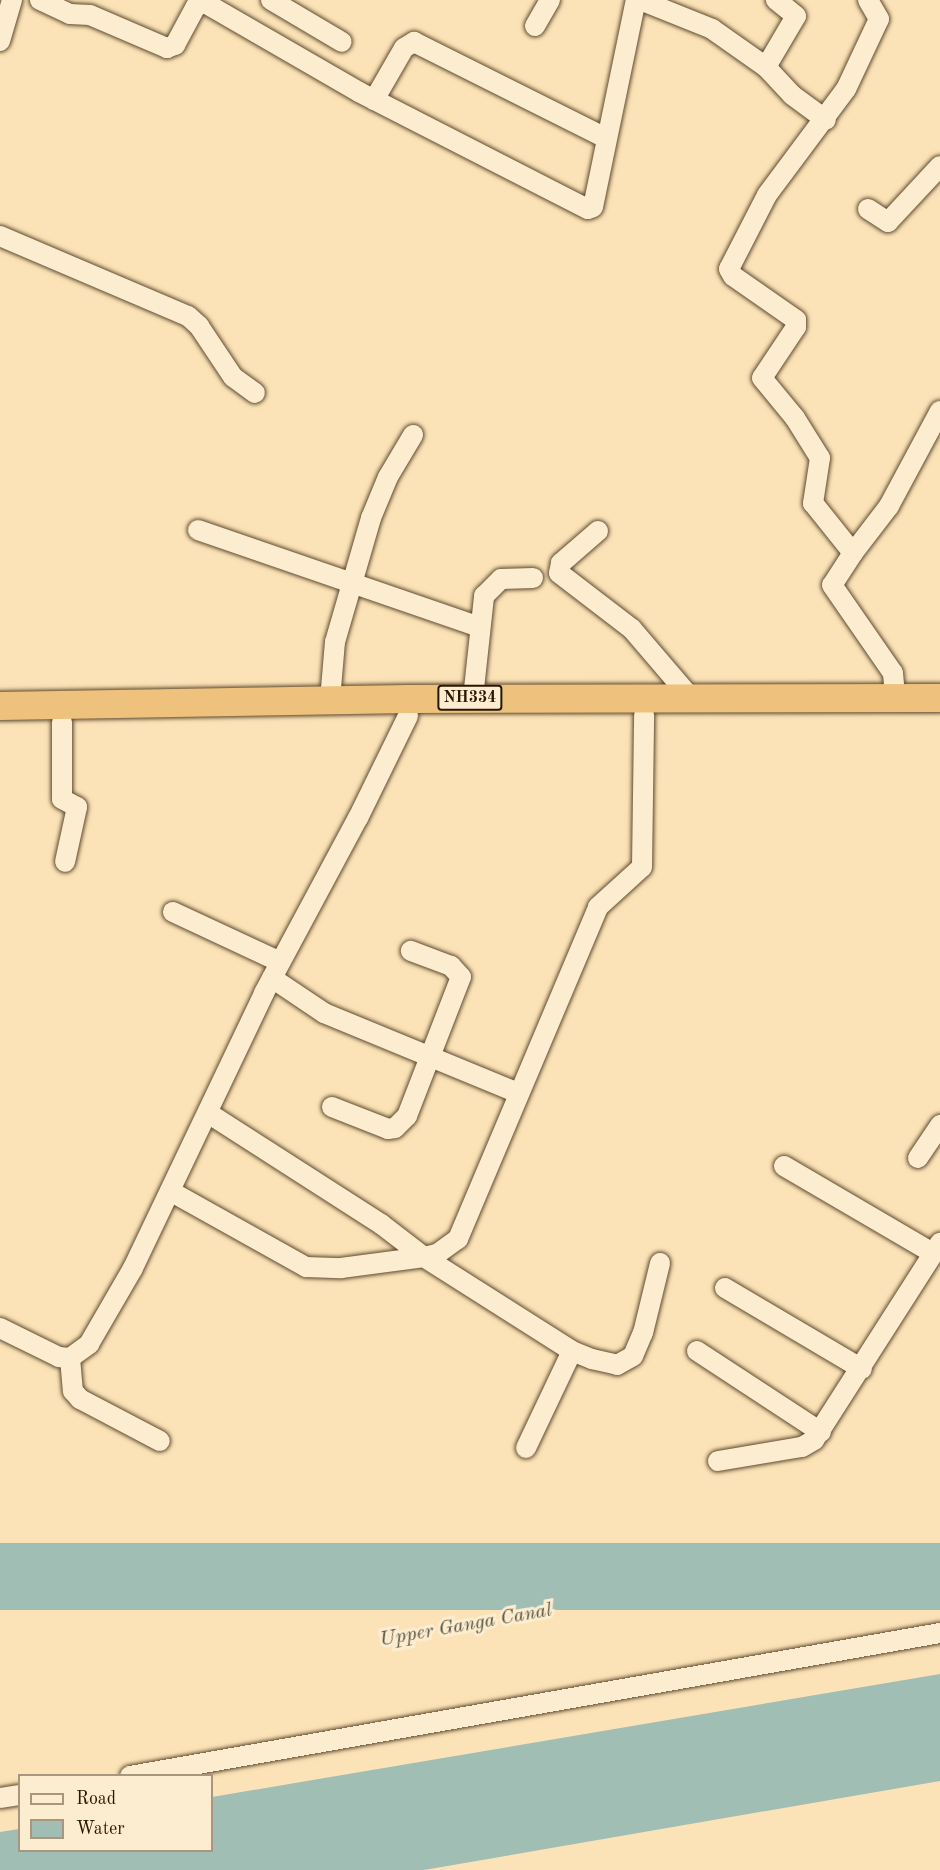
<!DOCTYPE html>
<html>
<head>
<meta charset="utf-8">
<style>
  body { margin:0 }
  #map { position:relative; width:940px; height:1870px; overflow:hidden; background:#fce3b7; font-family:"Old Standard TT",serif }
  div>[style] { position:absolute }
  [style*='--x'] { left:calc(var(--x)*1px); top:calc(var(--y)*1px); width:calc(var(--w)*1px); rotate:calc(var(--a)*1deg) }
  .water>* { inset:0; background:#a0beb3; transform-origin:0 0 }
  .roads { filter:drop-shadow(0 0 2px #5e4a2f) drop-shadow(0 0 2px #5e4a2f) }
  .minor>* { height:20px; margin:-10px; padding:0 10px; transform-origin:10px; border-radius:10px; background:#fdedd0 }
  .highway>* { height:28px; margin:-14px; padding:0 14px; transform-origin:14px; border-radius:14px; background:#eec27c }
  span { translate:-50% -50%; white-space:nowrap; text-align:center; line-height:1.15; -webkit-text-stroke:6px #fdedd0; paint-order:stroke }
  .shield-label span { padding:2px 4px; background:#fdedd0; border:2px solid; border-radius:4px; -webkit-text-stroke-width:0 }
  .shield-label { font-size:16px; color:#291702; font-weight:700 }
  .water-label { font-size:20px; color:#535140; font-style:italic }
  .legend { position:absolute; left:18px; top:1774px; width:195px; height:78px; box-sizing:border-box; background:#fdedd0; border:2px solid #a8977e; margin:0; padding:8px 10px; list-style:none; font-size:18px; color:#291702 }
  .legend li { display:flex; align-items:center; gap:12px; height:30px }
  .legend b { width:30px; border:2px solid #a8977e }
</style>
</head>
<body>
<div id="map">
  <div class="water">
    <div style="left:940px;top:1543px;width:67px;height:954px;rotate:90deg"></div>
    <div style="clip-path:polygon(940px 1674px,940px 1781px,424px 1870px,0 1870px,0 1832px,19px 1829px,20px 1850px,212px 1850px,212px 1797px)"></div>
  </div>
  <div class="roads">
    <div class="minor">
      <div style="--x:40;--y:0;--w:33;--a:25"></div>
      <div style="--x:70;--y:14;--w:20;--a:3"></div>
      <div style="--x:90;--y:15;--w:84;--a:23.2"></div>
      <div style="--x:167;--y:48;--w:9;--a:-21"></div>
      <div style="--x:175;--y:45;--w:44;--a:-61.7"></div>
      <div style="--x:196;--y:6;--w:9;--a:-18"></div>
      <div style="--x:205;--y:3;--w:178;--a:30"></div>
      <div style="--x:359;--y:92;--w:257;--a:27.1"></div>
      <div style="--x:588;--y:209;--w:5;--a:-22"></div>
      <div style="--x:593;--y:207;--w:211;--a:-78.3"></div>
      <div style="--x:271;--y:0;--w:82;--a:30.6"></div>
      <div style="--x:640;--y:0;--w:78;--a:21.9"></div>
      <div style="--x:712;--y:29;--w:66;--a:35.1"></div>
      <div style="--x:766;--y:67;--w:38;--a:47"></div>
      <div style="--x:792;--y:95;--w:42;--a:36.3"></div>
      <div style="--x:868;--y:0;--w:22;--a:60"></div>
      <div style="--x:879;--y:19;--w:77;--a:115.2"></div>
      <div style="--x:846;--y:89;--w:132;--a:126.7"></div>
      <div style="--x:767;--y:195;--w:83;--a:117.2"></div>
      <div style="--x:729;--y:269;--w:8;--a:60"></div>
      <div style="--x:733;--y:276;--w:77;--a:34.9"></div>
      <div style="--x:796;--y:320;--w:7;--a:90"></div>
      <div style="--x:796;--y:327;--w:61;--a:123.7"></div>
      <div style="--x:762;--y:378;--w:52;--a:50.5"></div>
      <div style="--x:795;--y:418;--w:47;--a:58"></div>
      <div style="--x:820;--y:458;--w:46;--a:98.8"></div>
      <div style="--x:813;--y:503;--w:64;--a:51.3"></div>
      <div style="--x:853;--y:553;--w:38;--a:123"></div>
      <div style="--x:832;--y:585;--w:107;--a:55.3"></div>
      <div style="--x:893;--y:673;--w:24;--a:85"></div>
      <div style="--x:535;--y:26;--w:30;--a:-60"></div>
      <div style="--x:0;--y:41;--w:43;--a:-73.7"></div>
      <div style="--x:766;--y:67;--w:59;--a:-59.5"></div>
      <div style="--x:796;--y:16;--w:26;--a:-141"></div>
      <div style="--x:374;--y:100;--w:60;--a:-60"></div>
      <div style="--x:404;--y:48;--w:12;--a:-31"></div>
      <div style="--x:414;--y:42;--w:215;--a:26.6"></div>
      <div style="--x:868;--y:209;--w:24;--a:33"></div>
      <div style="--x:888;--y:222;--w:76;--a:-47.1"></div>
      <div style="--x:0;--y:236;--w:204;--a:23.1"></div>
      <div style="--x:188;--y:316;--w:15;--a:42"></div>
      <div style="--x:199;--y:326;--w:61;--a:56.3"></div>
      <div style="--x:233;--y:377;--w:27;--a:36"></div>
      <div style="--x:198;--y:530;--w:297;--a:19"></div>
      <div style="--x:598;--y:531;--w:49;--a:139.1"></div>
      <div style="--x:561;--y:563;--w:10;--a:101"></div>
      <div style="--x:559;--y:573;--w:92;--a:37.5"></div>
      <div style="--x:632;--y:629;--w:91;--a:49.5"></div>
      <div style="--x:853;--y:553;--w:59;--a:-52.5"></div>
      <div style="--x:889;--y:506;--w:108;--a:-61.8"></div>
      <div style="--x:473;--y:698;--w:103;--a:-83.8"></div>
      <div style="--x:484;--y:596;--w:24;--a:-45"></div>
      <div style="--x:501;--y:579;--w:32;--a:-2"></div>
      <div style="--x:330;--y:700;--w:58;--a:-85.1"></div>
      <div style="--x:335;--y:642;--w:129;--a:-73.8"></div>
      <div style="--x:371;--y:518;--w:44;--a:-67.5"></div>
      <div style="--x:388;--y:477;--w:49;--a:-59.2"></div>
      <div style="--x:62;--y:722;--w:77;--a:90"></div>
      <div style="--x:62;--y:799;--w:17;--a:28"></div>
      <div style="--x:77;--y:807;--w:56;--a:102.3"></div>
      <div style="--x:173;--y:912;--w:118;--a:25"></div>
      <div style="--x:272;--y:978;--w:63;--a:33.9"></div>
      <div style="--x:324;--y:1013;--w:210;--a:22.4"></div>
      <div style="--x:332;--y:1107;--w:60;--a:21.4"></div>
      <div style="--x:388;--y:1129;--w:7;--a:-8"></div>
      <div style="--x:395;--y:1128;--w:17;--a:-45"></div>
      <div style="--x:407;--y:1116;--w:149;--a:-68.8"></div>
      <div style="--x:461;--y:977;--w:15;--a:-132"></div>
      <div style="--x:451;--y:966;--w:43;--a:-159.4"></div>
      <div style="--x:208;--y:1113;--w:206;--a:32.7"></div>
      <div style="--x:381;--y:1224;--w:54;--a:37.5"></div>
      <div style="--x:424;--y:1257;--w:175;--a:32.4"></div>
      <div style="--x:572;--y:1351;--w:22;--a:22"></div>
      <div style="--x:592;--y:1359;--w:26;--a:13"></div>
      <div style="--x:617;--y:1365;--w:18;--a:-29"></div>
      <div style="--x:633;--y:1356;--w:25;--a:-67"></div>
      <div style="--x:643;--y:1333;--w:72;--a:-76.3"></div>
      <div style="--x:918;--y:1158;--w:40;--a:-56"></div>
      <div style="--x:784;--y:1166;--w:173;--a:30.3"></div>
      <div style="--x:170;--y:1191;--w:156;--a:29.2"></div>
      <div style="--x:306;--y:1267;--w:35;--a:2"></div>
      <div style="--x:341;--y:1268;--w:84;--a:-7.5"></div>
      <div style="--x:424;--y:1257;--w:13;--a:-13"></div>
      <div style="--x:437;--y:1254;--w:26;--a:-36"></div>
      <div style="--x:458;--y:1239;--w:360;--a:-67.1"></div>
      <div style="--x:598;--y:907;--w:59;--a:-42.3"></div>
      <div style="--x:642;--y:867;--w:152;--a:-89.2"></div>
      <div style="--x:725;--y:1288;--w:159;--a:30.6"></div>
      <div style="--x:0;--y:1328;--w:66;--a:26.2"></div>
      <div style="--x:59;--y:1357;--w:11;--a:5"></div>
      <div style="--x:70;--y:1358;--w:24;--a:-36"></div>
      <div style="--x:89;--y:1344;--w:88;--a:-59.9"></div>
      <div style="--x:133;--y:1268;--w:305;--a:-64.5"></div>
      <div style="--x:264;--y:993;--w:199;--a:-61.8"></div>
      <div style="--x:358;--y:818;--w:114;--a:-63.9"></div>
      <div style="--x:697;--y:1351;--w:148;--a:33.2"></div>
      <div style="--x:70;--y:1358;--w:33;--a:85"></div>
      <div style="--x:73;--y:1391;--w:11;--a:49"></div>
      <div style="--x:80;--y:1399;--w:90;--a:27.7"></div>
      <div style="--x:526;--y:1448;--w:107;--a:-64.6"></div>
      <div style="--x:718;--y:1461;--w:85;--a:-9.5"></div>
      <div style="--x:802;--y:1447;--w:14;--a:-30"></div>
      <div style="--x:814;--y:1440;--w:234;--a:-57.4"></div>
      <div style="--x:130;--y:1776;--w:823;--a:-10.01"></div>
      <div style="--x:0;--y:1798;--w:20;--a:-9"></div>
    </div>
    <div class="highway">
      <div style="--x:0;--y:706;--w:408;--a:-1"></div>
      <div style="--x:408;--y:699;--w:532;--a:-0.11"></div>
    </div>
  </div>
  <div class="shield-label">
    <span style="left:470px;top:698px">NH334</span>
  </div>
  <div class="water-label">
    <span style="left:466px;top:1626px;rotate:-10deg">Upper Ganga Canal</span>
  </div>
  <ul class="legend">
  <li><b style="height:8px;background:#fdedd0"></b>Road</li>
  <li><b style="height:16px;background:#a0beb3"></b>Water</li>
  </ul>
</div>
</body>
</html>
